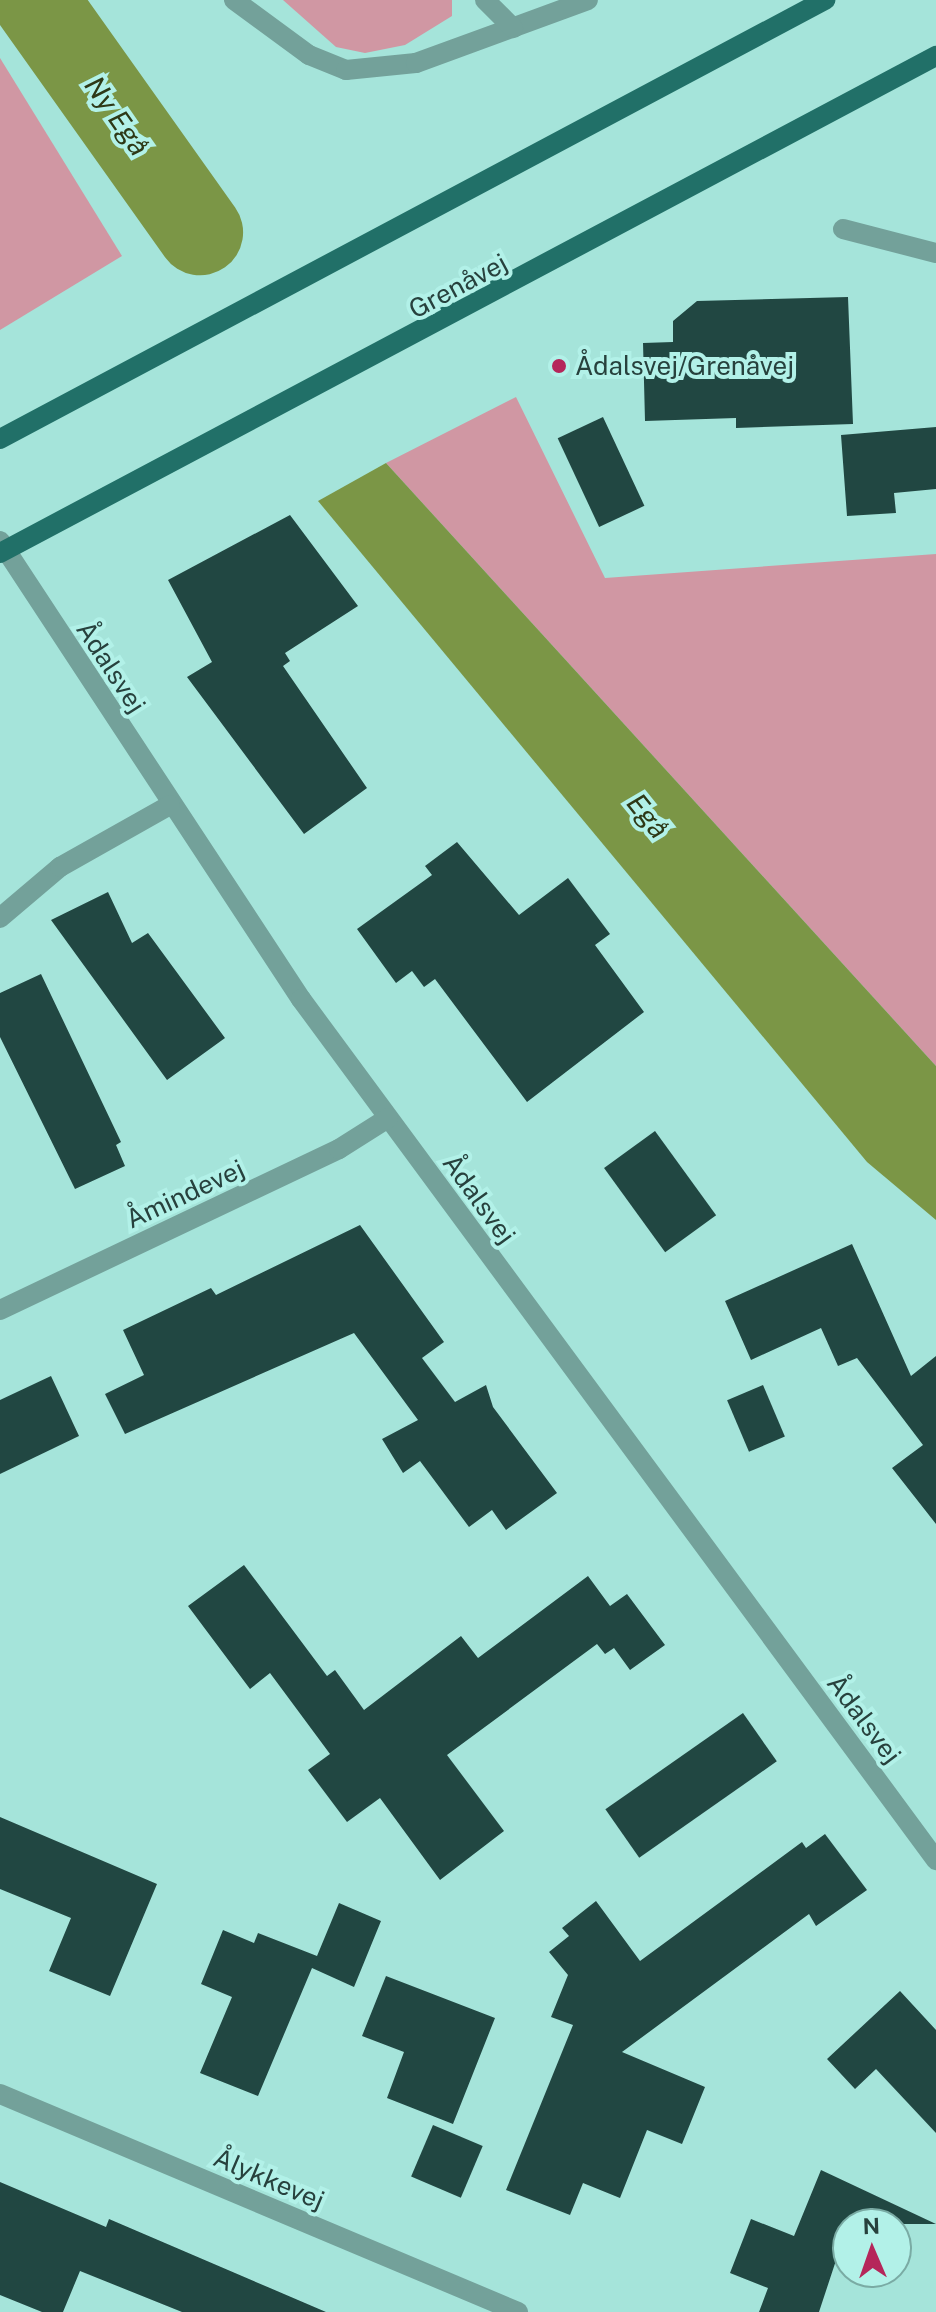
<!DOCTYPE html>
<html>
<head>
<meta charset="utf-8">
<style>
  body { margin:0 }
  #map { position:relative; width:936px; height:2312px; overflow:hidden; background:#a5e4da; font-family:"Public Sans",sans-serif }
  div>[style] { position:absolute }
  [style*='--x'] { left:calc(var(--x)*1px); top:calc(var(--y)*1px); width:calc(var(--w)*1px); rotate:calc(var(--a)*1deg) }
  .green>* { inset:0; background:#d097a3 }
  .water>* { inset:0; background:#7b9646 }
  .river>* { height:86px; margin:-43px; padding:0 43px; transform-origin:43px; border-radius:43px; background:#7b9646 }
  .building>* { inset:0; background:#214742; transform-origin:0 0 }
  .minor>* { height:20px; margin:-10px; padding:0 10px; transform-origin:10px; border-radius:10px; background:#73a19a }
  .major>* { height:20px; margin:-10px; padding:0 10px; transform-origin:10px; border-radius:10px; background:#217068 }
  .dots>* { width:22px; height:22px; translate:-50% -50%; box-sizing:border-box; border:4px solid #b2f1e8; border-radius:50% }
  span { translate:-50% -50%; white-space:nowrap; text-align:center; line-height:1.15; -webkit-text-stroke:8px #b2f1e8; paint-order:stroke }
  .street-label { font-size:26px; color:#27413d }
  .poi-label { font-size:26px; color:#27413d }
  .left { translate:0 -50%; text-align:left }
  .water-label { font-size:28px; color:#2d3816; font-style:italic }
  .north { position:absolute; left:832px; top:2208px; width:80px; height:80px; box-sizing:border-box; background:#b2f1e8; border:2px solid #7aaba4; border-radius:50%; rotate:358deg; font-size:22px; font-weight:700; line-height:32px; text-align:center; color:#27413d }
  .north::after { content:''; display:block; margin:auto; width:28px; height:36px; background:#b5265a; clip-path:polygon(50% 0,100% 100%,50% 72%,0 100%) }
</style>
</head>
<body>
<div id="map">
  <div class="green">
    <div style="clip-path:polygon(283px 0,452px 0,452px 16px,405px 45px,365px 53px,336px 47px)"></div>
    <div style="clip-path:polygon(0 58px,122px 256px,0 330px)"></div>
    <div style="clip-path:polygon(516px 397px,605px 578px,936px 554px,936px 1066px,386px 463px)"></div>
  </div>
  <div class="water">
    <div style="clip-path:polygon(386px 463px,936px 1066px,936px 1220px,867px 1162px,318px 501px)"></div>
  </div>
  <div class="river">
    <div style="--x:35;--y:0;--w:285;--a:54.6"></div>
  </div>
  <div class="building">
    <div style="clip-path:polygon(848px 297px,853px 424px,736px 428px,736px 418px,645px 421px,643px 343px,673px 342px,673px 321px,697px 301px)"></div>
    <div style="left:603px;top:417px;width:98px;height:50px;rotate:65deg"></div>
    <div style="clip-path:polygon(936px 427px,936px 489px,894px 493px,896px 513px,847px 516px,841px 435px)"></div>
    <div style="clip-path:polygon(290px 515px,358px 606px,285px 653px,290px 661px,283px 666px,367px 788px,304px 834px,187px 677px,212px 662px,168px 580px)"></div>
    <div style="clip-path:polygon(457px 842px,519px 915px,568px 878px,610px 934px,595px 945px,644px 1012px,527px 1102px,435px 979px,424px 987px,412px 971px,396px 983px,357px 929px,432px 875px,425px 866px)"></div>
    <div style="clip-path:polygon(108px 892px,132px 943px,148px 933px,225px 1038px,167px 1080px,51px 920px)"></div>
    <div style="clip-path:polygon(41px 974px,121px 1142px,116px 1145px,125px 1166px,75px 1189px,0 1037px,0 993px)"></div>
    <div style="left:655px;top:1131px;width:104px;height:63px;rotate:54deg"></div>
    <div style="clip-path:polygon(360px 1225px,444px 1342px,422px 1358px,455px 1402px,486px 1385px,493px 1407px,557px 1493px,506px 1530px,492px 1510px,469px 1527px,420px 1461px,403px 1473px,382px 1439px,418px 1420px,354px 1333px,125px 1434px,105px 1394px,144px 1375px,123px 1330px,211px 1288px,216px 1295px)"></div>
    <div style="clip-path:polygon(852px 1244px,911px 1376px,936px 1356px,936px 1524px,892px 1468px,923px 1445px,857px 1358px,838px 1366px,821px 1328px,751px 1360px,725px 1301px)"></div>
    <div style="clip-path:polygon(51px 1376px,79px 1436px,0 1474px,0 1400px)"></div>
    <div style="left:763px;top:1385px;width:56px;height:39px;rotate:67deg"></div>
    <div style="clip-path:polygon(244px 1565px,327px 1676px,335px 1670px,364px 1710px,461px 1636px,478px 1658px,588px 1576px,610px 1606px,627px 1594px,665px 1645px,630px 1670px,614px 1648px,605px 1654px,597px 1644px,447px 1755px,504px 1831px,440px 1880px,380px 1798px,347px 1822px,308px 1770px,330px 1754px,270px 1673px,250px 1689px,188px 1606px)"></div>
    <div style="left:743px;top:1713px;width:59px;height:168px;rotate:55deg"></div>
    <div style="clip-path:polygon(0 1817px,157px 1884px,110px 1996px,49px 1971px,71px 1918px,0 1889px)"></div>
    <div style="clip-path:polygon(825px 1834px,867px 1890px,816px 1926px,809px 1914px,622px 2052px,705px 2087px,682px 2144px,647px 2130px,620px 2198px,583px 2183px,570px 2215px,506px 2190px,573px 2025px,551px 2017px,568px 1975px,549px 1952px,569px 1936px,562px 1928px,596px 1901px,640px 1961px,802px 1842px,806px 1848px)"></div>
    <div style="clip-path:polygon(339px 1903px,381px 1921px,354px 1987px,312px 1968px,258px 2096px,200px 2073px,232px 1997px,201px 1984px,223px 1930px,254px 1943px,258px 1933px,317px 1956px)"></div>
    <div style="clip-path:polygon(386px 1976px,495px 2018px,453px 2124px,387px 2098px,404px 2052px,362px 2036px)"></div>
    <div style="clip-path:polygon(900px 1991px,936px 2030px,936px 2133px,876px 2069px,855px 2089px,827px 2059px)"></div>
    <div style="left:433px;top:2125px;width:54px;height:56px;rotate:23deg"></div>
    <div style="clip-path:polygon(821px 2170px,936px 2224px,848px 2224px,819px 2312px,759px 2312px,768px 2288px,730px 2273px,751px 2219px,794px 2236px)"></div>
    <div style="clip-path:polygon(0 2182px,106px 2227px,109px 2219px,326px 2312px,182px 2312px,80px 2271px,63px 2312px,42px 2312px,0 2295px)"></div>
  </div>
  <div class="minor">
    <div style="--x:234;--y:0;--w:93;--a:36.3"></div>
    <div style="--x:309;--y:55;--w:40;--a:22"></div>
    <div style="--x:346;--y:70;--w:70;--a:-5.7"></div>
    <div style="--x:416;--y:63;--w:183;--a:-20.1"></div>
    <div style="--x:485;--y:0;--w:40;--a:45"></div>
    <div style="--x:843;--y:229;--w:96;--a:14.5"></div>
    <div style="--x:0;--y:541;--w:548;--a:56.69"></div>
    <div style="--x:301;--y:999;--w:1070;--a:53.59"></div>
    <div style="--x:0;--y:918;--w:79;--a:-40.4"></div>
    <div style="--x:60;--y:867;--w:126;--a:-29.4"></div>
    <div style="--x:0;--y:1310;--w:375;--a:-25.4"></div>
    <div style="--x:339;--y:1149;--w:58;--a:-32.3"></div>
    <div style="--x:0;--y:2094;--w:562;--a:22.82"></div>
  </div>
  <div class="major">
    <div style="--x:0;--y:439;--w:935;--a:-28.02"></div>
    <div style="--x:0;--y:553;--w:1060;--a:-27.97"></div>
  </div>
  <div class="dots">
    <div style="left:559px;top:366px;background:#b5265a"></div>
  </div>
  <div class="street-label">
    <span style="left:458px;top:286px;rotate:-28deg">Grenåvej</span>
    <span style="left:111px;top:667px;rotate:57deg">Ådalsvej</span>
    <span style="left:185px;top:1194px;rotate:-25deg">Åmindevej</span>
    <span style="left:479px;top:1199px;rotate:54deg">Ådalsvej</span>
    <span style="left:864px;top:1719px;rotate:53deg">Ådalsvej</span>
    <span style="left:269px;top:2179px;rotate:23deg">Ålykkevej</span>
  </div>
  <div class="poi-label">
    <span class="left" style="left:575px;top:366px">Ådalsvej/Grenåvej</span>
  </div>
  <div class="water-label">
    <span style="left:117px;top:116px;rotate:55deg">Ny Egå</span>
    <span style="left:648px;top:816px;rotate:51deg">Egå</span>
  </div>
  <div class="north">N</div>
</div>
</body>
</html>
